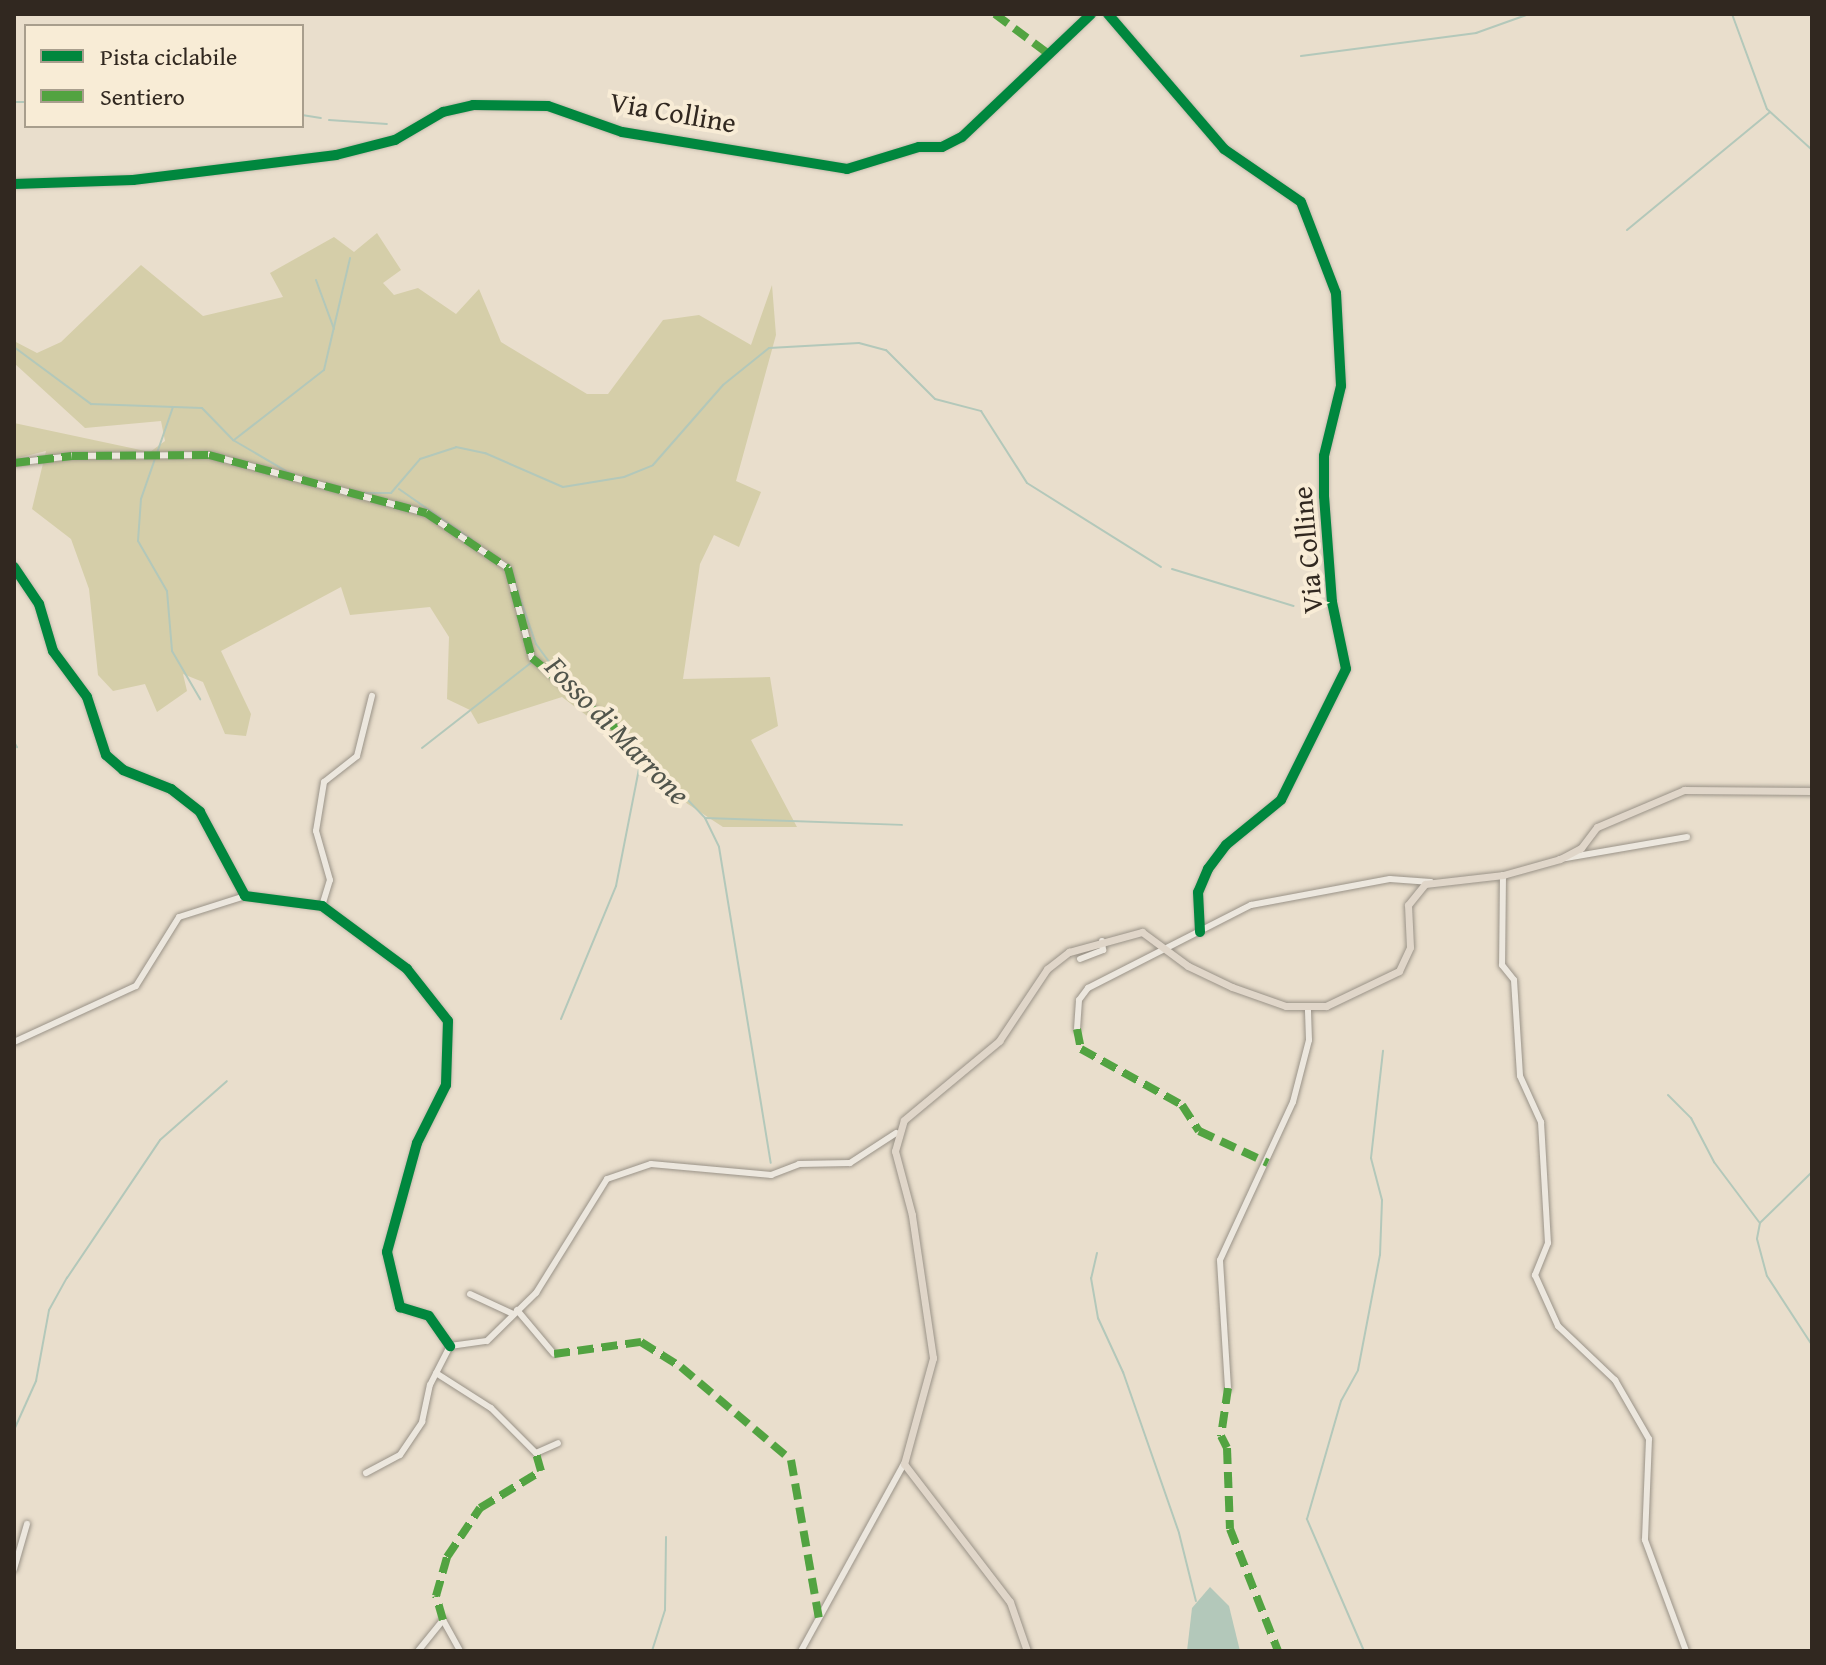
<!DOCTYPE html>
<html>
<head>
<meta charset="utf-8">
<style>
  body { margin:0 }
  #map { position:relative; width:1826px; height:1665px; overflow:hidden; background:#e9decc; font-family:"Gentium Book Plus",serif }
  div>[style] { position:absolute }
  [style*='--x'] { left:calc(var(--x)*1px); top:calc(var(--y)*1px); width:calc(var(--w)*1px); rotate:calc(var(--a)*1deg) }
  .green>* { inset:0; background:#d5cea9 }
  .water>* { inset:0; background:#b3c8ba }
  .stream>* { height:2px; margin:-1px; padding:0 1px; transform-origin:1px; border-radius:1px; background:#b3c8ba }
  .roads { filter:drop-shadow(0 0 2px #9a9388) drop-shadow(0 0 2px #9a9388) }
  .minor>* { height:6px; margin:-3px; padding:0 3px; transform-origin:3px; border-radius:3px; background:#ece7de }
  .major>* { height:7px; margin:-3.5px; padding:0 3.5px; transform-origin:3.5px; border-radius:3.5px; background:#e0d6c9 }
  .quiet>* { height:8px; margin-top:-4px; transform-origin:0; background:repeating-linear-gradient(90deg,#52a341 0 16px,transparent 0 24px) }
  .cycleway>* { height:10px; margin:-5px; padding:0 5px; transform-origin:5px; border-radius:5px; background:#00873e }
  span { translate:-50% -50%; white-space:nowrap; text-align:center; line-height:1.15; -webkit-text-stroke:8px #f8ecd6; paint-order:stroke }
  .street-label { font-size:28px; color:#312820 }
  .water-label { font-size:30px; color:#51554c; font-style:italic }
  .frame { position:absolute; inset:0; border:16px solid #312820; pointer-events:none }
  .legend { position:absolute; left:24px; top:24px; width:280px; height:104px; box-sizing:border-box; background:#f8ecd6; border:2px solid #a89e8d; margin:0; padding:10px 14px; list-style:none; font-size:24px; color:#312820 }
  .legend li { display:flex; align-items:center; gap:16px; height:40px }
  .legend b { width:40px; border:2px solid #a89e8d }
</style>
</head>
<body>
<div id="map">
  <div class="green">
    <div style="clip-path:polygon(377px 233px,401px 270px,383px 283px,394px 295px,418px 288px,456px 314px,479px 289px,501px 342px,587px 394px,608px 394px,663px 320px,699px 315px,751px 345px,772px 285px,776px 335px,736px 481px,761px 492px,739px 547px,714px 535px,700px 564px,683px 679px,770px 677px,778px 726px,751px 740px,797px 827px,723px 827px,642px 774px,642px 757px,562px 697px,478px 724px,470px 710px,447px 699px,449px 637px,430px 607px,350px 615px,341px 587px,221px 651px,251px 714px,246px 736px,225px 734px,203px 682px,183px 674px,187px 691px,157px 712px,145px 684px,113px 691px,98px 675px,89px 589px,71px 539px,32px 509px,46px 451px,14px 459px,14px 423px,150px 452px,165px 441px,161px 421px,85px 428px,14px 363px,14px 341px,37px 353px,61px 342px,141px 265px,203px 316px,283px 297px,270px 273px,334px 237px,354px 252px)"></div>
  </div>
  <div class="water">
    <div style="clip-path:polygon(1210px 1587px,1229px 1606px,1240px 1651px,1187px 1651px,1192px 1608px)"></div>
  </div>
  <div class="stream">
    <div style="--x:1732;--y:14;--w:101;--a:69.8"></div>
    <div style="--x:1767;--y:109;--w:61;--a:42.3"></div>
    <div style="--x:1301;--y:56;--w:177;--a:-7.5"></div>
    <div style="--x:1476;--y:33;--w:56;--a:-19.7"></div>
    <div style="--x:14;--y:102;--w:12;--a:0"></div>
    <div style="--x:302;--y:115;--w:19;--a:9"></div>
    <div style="--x:329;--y:120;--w:58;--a:3.9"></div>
    <div style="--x:1627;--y:230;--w:185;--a:-39.5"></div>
    <div style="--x:316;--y:280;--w:52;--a:69.8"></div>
    <div style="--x:14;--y:347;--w:96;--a:36.5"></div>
    <div style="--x:91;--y:404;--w:111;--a:2.1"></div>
    <div style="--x:202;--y:408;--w:45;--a:45.9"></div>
    <div style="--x:233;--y:440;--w:69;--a:30.3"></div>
    <div style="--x:173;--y:407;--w:97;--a:109.2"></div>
    <div style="--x:141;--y:499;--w:42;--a:94.1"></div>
    <div style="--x:138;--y:541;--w:58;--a:59.9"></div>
    <div style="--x:167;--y:591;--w:60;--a:85.2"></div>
    <div style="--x:172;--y:651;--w:56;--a:59.7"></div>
    <div style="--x:234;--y:440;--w:114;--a:-37.9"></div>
    <div style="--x:324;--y:370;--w:115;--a:-76.9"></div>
    <div style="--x:399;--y:489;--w:89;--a:34.9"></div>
    <div style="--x:361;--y:493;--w:30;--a:0"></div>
    <div style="--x:391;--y:493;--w:45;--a:-49.5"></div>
    <div style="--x:420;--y:459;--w:38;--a:-18"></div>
    <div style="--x:456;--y:447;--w:30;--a:12"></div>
    <div style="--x:485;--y:453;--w:85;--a:23.6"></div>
    <div style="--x:563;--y:487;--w:62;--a:-9.3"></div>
    <div style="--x:624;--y:477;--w:31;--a:-22"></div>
    <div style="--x:653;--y:465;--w:106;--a:-48.8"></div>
    <div style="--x:723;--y:385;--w:59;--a:-38.8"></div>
    <div style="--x:769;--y:348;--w:90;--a:-3.2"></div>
    <div style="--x:859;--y:343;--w:28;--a:15"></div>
    <div style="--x:886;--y:350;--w:69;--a:45"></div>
    <div style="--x:935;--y:399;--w:48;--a:14.6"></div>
    <div style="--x:981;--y:411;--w:85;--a:57.4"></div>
    <div style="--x:1027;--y:483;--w:158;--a:32.1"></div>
    <div style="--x:1172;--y:569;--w:127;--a:16.9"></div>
    <div style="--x:514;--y:581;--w:67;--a:70.8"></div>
    <div style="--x:536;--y:644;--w:42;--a:53.7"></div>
    <div style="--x:572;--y:687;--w:54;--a:40.5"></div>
    <div style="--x:620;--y:729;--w:123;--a:46.3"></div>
    <div style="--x:705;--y:818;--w:32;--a:64"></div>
    <div style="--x:719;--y:847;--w:320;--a:80.7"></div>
    <div style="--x:14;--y:742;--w:6;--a:59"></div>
    <div style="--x:422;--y:748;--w:140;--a:-38"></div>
    <div style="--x:705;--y:818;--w:197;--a:2"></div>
    <div style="--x:561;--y:1019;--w:144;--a:-67.5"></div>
    <div style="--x:616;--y:886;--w:135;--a:-78.9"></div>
    <div style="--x:1668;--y:1095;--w:33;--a:45"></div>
    <div style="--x:1691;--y:1118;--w:50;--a:62.4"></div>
    <div style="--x:1714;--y:1162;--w:75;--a:53.1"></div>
    <div style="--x:1812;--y:1172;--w:73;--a:135.6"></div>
    <div style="--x:1760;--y:1223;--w:16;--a:101"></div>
    <div style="--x:1757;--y:1239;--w:38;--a:75"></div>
    <div style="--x:1767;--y:1276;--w:82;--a:56.9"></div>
    <div style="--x:1097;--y:1253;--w:26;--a:103"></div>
    <div style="--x:1091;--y:1278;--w:41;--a:80.1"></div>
    <div style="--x:1098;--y:1318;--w:60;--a:65.2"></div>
    <div style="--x:1123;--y:1372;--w:170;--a:70.8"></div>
    <div style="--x:1179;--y:1533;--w:70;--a:76"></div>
    <div style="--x:14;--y:1430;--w:54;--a:-65.8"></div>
    <div style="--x:36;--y:1381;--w:72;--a:-79.6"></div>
    <div style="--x:49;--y:1310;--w:37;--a:-61"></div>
    <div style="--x:67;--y:1278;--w:166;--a:-56"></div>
    <div style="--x:160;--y:1140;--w:89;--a:-41.4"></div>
    <div style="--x:652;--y:1651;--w:43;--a:-72.4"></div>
    <div style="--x:665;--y:1610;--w:73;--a:-89.2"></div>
    <div style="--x:1364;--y:1651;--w:144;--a:-113.4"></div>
    <div style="--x:1307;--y:1519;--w:123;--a:-73.9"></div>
    <div style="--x:1341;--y:1401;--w:35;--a:-61"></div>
    <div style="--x:1358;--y:1370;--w:117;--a:-79.2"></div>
    <div style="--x:1380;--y:1255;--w:55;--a:-87.9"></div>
    <div style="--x:1382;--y:1200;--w:43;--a:-104.7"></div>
    <div style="--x:1371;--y:1158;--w:108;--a:-83.6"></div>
  </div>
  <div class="roads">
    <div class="minor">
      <div style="--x:1108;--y:14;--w:178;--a:49.3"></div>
      <div style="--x:1224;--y:149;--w:93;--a:34.5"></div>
      <div style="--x:1301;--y:202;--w:97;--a:69"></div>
      <div style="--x:1336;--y:293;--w:93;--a:86.9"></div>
      <div style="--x:1341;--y:386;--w:72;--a:103.7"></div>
      <div style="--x:1324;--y:456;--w:40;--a:90"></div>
      <div style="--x:1324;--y:496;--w:106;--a:85.7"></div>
      <div style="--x:1332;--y:602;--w:68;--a:78.2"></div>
      <div style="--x:1346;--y:669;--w:146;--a:116.4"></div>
      <div style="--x:1281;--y:800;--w:71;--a:140.7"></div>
      <div style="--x:1226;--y:845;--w:30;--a:127"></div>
      <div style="--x:1208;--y:869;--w:25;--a:113"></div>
      <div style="--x:1198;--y:892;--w:40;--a:87.1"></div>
      <div style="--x:14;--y:184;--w:119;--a:-1.9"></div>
      <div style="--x:133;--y:180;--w:205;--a:-7"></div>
      <div style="--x:336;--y:155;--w:61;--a:-14.3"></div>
      <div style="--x:395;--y:140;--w:56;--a:-30.3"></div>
      <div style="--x:443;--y:112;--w:31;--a:-13"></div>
      <div style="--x:473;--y:105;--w:75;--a:0.8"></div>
      <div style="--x:548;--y:106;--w:78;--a:19.4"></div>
      <div style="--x:622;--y:132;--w:228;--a:9.3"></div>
      <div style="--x:847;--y:169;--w:75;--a:-17"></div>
      <div style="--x:919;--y:147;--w:23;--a:0"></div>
      <div style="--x:942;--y:147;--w:22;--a:-27"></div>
      <div style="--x:962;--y:137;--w:178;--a:-43.6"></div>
      <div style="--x:14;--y:463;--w:58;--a:-6.9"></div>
      <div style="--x:72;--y:456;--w:137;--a:-0.4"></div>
      <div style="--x:209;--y:455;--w:225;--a:15"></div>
      <div style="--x:426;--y:513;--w:99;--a:33.9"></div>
      <div style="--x:508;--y:568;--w:93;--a:75.1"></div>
      <div style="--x:532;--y:658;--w:114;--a:40"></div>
      <div style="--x:14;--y:567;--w:45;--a:56"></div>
      <div style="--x:39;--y:604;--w:49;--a:73.4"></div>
      <div style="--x:53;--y:651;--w:57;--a:53.5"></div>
      <div style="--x:87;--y:697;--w:61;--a:71.9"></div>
      <div style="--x:106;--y:755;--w:23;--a:41"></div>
      <div style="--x:123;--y:770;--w:52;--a:21.6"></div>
      <div style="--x:171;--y:789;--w:37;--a:38"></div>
      <div style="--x:200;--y:812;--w:95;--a:61.8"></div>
      <div style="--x:245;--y:896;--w:78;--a:7.4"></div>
      <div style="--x:322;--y:906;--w:106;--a:36.5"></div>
      <div style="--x:407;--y:969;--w:66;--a:51.7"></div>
      <div style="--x:448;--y:1021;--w:64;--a:91.8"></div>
      <div style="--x:446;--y:1085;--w:65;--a:116.6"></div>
      <div style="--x:417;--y:1143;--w:113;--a:105.4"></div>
      <div style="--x:387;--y:1252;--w:57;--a:76.7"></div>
      <div style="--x:400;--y:1307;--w:30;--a:17"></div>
      <div style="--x:429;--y:1316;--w:37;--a:55"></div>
      <div style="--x:1560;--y:859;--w:129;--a:-9.8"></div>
      <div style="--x:1503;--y:875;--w:90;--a:90.6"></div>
      <div style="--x:1502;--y:965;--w:19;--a:51"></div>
      <div style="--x:1514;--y:980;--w:96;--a:86.4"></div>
      <div style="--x:1520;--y:1076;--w:51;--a:65.5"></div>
      <div style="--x:1541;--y:1122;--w:121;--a:86.7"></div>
      <div style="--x:1548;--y:1243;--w:35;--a:112"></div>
      <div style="--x:1535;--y:1275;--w:56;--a:65.7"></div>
      <div style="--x:1558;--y:1326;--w:79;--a:43.5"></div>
      <div style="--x:1615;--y:1380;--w:68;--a:60"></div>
      <div style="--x:1649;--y:1439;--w:101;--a:92.3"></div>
      <div style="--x:1645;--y:1540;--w:118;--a:69.7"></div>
      <div style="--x:322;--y:906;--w:27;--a:-73"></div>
      <div style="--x:330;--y:880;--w:51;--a:-105.9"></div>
      <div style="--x:316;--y:831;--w:50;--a:-80.7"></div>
      <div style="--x:324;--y:782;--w:42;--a:-38.2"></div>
      <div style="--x:357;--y:756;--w:62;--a:-76"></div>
      <div style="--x:1080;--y:959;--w:25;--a:-21"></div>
      <div style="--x:1103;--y:950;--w:9;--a:-96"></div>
      <div style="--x:1077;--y:1029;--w:29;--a:-86"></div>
      <div style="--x:1079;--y:1000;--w:15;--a:-53"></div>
      <div style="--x:1088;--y:988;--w:183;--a:-27"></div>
      <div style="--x:1251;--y:905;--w:141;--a:-10.6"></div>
      <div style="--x:1390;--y:879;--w:41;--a:4.2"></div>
      <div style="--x:14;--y:1042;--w:134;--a:-24.7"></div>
      <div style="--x:136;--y:986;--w:81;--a:-58.1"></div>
      <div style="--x:179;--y:917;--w:69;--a:-17.7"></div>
      <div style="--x:470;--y:1294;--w:47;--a:24.9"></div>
      <div style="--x:517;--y:1310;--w:57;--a:49.9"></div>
      <div style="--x:450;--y:1346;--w:37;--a:-8"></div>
      <div style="--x:487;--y:1341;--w:69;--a:-44.4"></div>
      <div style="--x:536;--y:1293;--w:134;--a:-58.1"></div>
      <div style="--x:607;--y:1179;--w:46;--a:-18.8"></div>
      <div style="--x:651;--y:1164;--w:121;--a:5.2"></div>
      <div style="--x:771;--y:1175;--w:30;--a:-21"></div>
      <div style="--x:799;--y:1164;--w:51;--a:-1.1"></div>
      <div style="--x:850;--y:1163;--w:55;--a:-33.1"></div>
      <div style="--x:436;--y:1373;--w:65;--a:32.5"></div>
      <div style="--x:491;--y:1408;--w:64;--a:45"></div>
      <div style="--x:536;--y:1453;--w:24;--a:-24"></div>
      <div style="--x:1228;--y:1388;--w:128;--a:-93.6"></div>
      <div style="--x:1220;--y:1260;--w:174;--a:-65.2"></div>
      <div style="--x:1293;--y:1102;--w:64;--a:-75.5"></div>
      <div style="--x:1309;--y:1040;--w:31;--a:-92"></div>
      <div style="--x:366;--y:1473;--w:38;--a:-28"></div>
      <div style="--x:400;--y:1455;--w:40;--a:-56"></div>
      <div style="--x:422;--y:1422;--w:38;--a:-78"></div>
      <div style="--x:430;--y:1385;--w:44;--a:-62.9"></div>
      <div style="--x:14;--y:1569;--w:47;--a:-73.9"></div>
      <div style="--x:418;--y:1651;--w:40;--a:-51"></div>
      <div style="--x:443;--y:1620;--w:35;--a:61"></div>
      <div style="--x:801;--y:1651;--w:213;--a:-61.2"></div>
    </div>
    <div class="major">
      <div style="--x:1027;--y:1651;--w:52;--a:-109.1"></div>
      <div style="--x:1010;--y:1602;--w:174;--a:-127.5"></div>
      <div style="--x:904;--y:1464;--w:110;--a:-74.7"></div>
      <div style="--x:933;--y:1358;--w:145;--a:-98.4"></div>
      <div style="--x:912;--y:1215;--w:66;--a:-104.9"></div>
      <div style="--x:895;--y:1151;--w:32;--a:-74"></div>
      <div style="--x:904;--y:1120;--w:124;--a:-39.7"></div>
      <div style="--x:999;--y:1041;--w:87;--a:-56.3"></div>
      <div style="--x:1047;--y:969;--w:28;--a:-38"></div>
      <div style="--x:1069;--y:952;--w:76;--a:-15.3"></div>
      <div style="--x:1142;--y:932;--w:57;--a:36.5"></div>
      <div style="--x:1188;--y:966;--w:49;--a:25.5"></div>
      <div style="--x:1232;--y:987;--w:57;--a:19.4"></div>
      <div style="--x:1286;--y:1006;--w:40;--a:0"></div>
      <div style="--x:1326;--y:1006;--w:81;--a:-25.6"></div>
      <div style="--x:1399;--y:971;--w:26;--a:-65"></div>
      <div style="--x:1410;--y:947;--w:42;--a:-92.7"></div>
      <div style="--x:1408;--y:905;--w:27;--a:-51"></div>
      <div style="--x:1425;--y:884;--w:79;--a:-6.6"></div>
      <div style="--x:1503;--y:875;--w:59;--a:-15.7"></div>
      <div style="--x:1560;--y:859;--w:24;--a:-28"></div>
      <div style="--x:1581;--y:848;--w:26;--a:-53"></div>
      <div style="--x:1597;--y:827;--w:95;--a:-23"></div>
      <div style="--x:1684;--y:790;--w:128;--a:0.4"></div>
    </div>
  </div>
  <div class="quiet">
    <div style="--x:995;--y:14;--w:69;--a:36.7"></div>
    <div style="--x:14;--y:463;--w:58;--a:-6.9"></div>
    <div style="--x:72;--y:456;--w:137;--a:-0.4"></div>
    <div style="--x:209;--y:455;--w:225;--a:15"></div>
    <div style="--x:426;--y:513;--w:99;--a:33.9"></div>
    <div style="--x:508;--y:568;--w:93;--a:75.1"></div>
    <div style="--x:532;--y:658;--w:114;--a:40"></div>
    <div style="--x:1077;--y:1029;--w:20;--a:79"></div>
    <div style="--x:1081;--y:1049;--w:115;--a:29"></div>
    <div style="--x:1182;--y:1105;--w:31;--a:57"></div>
    <div style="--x:1199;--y:1131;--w:76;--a:24.9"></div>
    <div style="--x:554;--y:1354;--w:88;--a:-7.9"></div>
    <div style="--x:641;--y:1342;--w:47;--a:32"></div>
    <div style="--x:681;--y:1367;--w:144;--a:40.2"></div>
    <div style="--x:791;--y:1460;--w:160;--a:80"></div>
    <div style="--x:1228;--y:1388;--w:49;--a:98.3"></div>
    <div style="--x:1221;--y:1436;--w:13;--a:63"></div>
    <div style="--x:1227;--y:1448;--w:81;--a:87.9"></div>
    <div style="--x:1230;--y:1529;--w:131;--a:68.5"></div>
    <div style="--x:443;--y:1620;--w:25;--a:-106"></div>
    <div style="--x:436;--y:1596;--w:41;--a:-74.2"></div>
    <div style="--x:447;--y:1557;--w:59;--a:-56"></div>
    <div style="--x:480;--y:1508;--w:71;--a:-31.2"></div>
    <div style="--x:541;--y:1471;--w:19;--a:-106"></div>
  </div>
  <div class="cycleway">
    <div style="--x:1108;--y:14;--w:178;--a:49.3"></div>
    <div style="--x:1224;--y:149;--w:93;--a:34.5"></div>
    <div style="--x:1301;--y:202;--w:97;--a:69"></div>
    <div style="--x:1336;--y:293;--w:93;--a:86.9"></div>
    <div style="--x:1341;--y:386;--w:72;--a:103.7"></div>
    <div style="--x:1324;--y:456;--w:40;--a:90"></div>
    <div style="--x:1324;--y:496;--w:106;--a:85.7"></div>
    <div style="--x:1332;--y:602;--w:68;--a:78.2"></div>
    <div style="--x:1346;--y:669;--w:146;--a:116.4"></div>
    <div style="--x:1281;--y:800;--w:71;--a:140.7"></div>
    <div style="--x:1226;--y:845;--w:30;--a:127"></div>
    <div style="--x:1208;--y:869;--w:25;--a:113"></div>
    <div style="--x:1198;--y:892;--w:40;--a:87.1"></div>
    <div style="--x:14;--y:184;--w:119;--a:-1.9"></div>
    <div style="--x:133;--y:180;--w:205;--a:-7"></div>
    <div style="--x:336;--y:155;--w:61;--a:-14.3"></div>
    <div style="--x:395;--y:140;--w:56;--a:-30.3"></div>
    <div style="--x:443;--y:112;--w:31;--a:-13"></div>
    <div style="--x:473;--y:105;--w:75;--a:0.8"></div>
    <div style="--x:548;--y:106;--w:78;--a:19.4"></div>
    <div style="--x:622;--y:132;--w:228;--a:9.3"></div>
    <div style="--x:847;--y:169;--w:75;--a:-17"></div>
    <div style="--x:919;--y:147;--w:23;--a:0"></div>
    <div style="--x:942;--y:147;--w:22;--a:-27"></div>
    <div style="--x:962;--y:137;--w:178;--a:-43.6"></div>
    <div style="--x:14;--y:567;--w:45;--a:56"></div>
    <div style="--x:39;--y:604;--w:49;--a:73.4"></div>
    <div style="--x:53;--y:651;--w:57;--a:53.5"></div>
    <div style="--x:87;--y:697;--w:61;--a:71.9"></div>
    <div style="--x:106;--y:755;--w:23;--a:41"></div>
    <div style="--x:123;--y:770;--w:52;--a:21.6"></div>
    <div style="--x:171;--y:789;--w:37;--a:38"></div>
    <div style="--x:200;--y:812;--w:95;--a:61.8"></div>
    <div style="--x:245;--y:896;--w:78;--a:7.4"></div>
    <div style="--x:322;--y:906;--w:106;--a:36.5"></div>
    <div style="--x:407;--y:969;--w:66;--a:51.7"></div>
    <div style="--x:448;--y:1021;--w:64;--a:91.8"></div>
    <div style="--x:446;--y:1085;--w:65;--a:116.6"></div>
    <div style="--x:417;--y:1143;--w:113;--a:105.4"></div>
    <div style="--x:387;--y:1252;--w:57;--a:76.7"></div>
    <div style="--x:400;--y:1307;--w:30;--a:17"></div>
    <div style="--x:429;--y:1316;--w:37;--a:55"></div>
  </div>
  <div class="street-label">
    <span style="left:673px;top:112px;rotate:10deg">Via Colline</span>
    <span style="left:1307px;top:550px;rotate:-95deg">Via Colline</span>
  </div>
  <div class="water-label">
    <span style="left:618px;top:730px;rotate:46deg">Fosso di Marrone</span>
  </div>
  <div class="frame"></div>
  <ul class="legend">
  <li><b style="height:10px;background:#00873e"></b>Pista ciclabile</li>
  <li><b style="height:10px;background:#52a341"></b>Sentiero</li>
  </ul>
</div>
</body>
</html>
